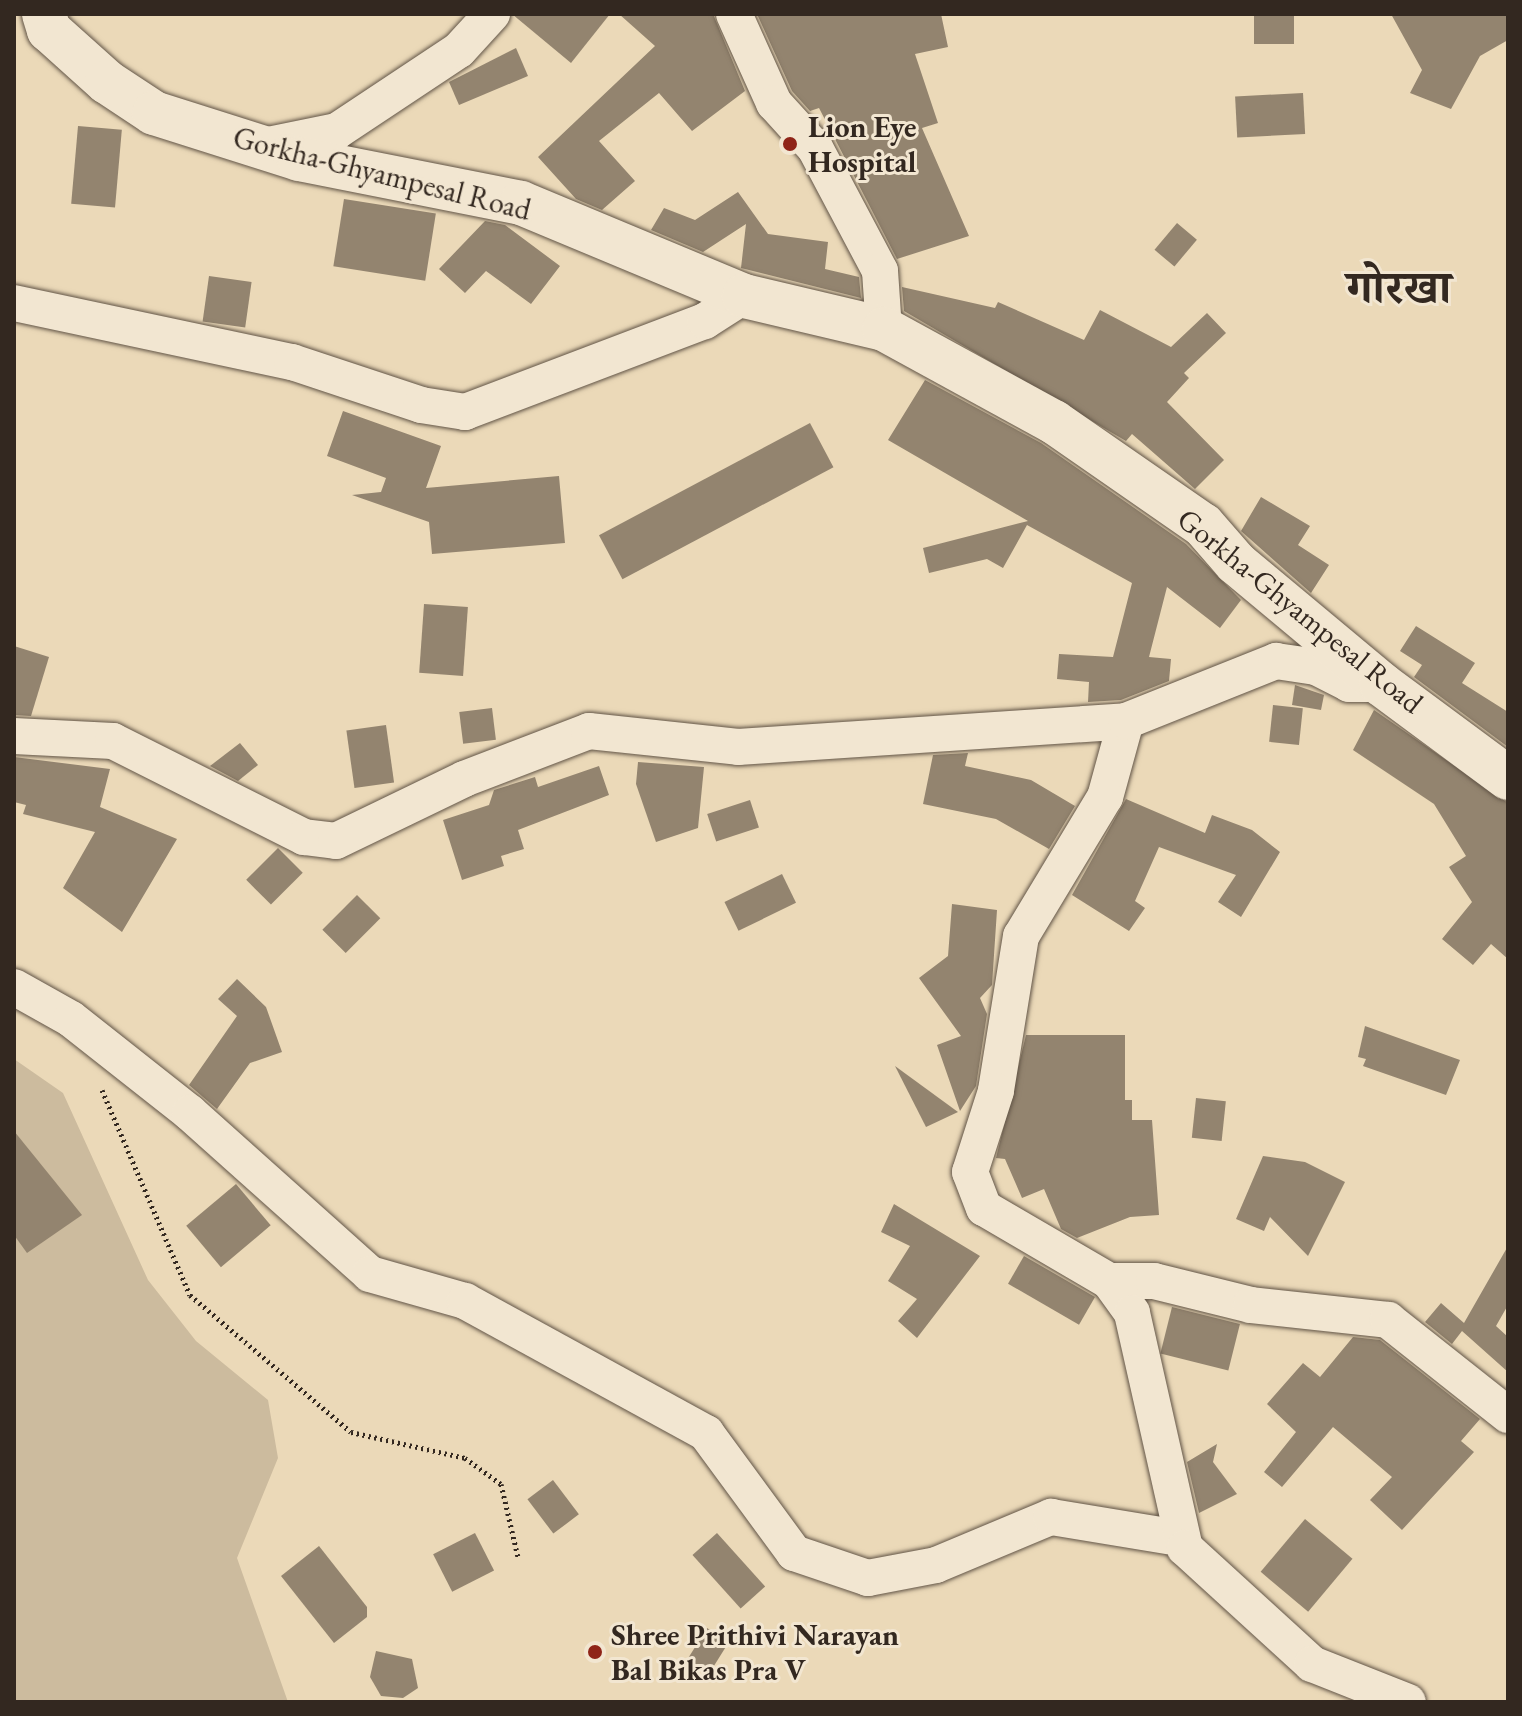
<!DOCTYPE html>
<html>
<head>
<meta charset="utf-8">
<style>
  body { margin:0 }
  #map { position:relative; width:1522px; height:1716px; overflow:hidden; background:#ebd9b8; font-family:"EB Garamond","Noto Serif Devanagari",serif }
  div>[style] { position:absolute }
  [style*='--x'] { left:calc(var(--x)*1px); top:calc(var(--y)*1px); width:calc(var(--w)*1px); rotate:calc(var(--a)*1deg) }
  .green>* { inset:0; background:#ccbb9e }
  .building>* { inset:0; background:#93846f; transform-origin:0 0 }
  .path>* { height:5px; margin-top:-2.5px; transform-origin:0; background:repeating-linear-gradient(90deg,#332820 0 2px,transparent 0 6px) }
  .roads { filter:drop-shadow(0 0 2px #615446) drop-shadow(0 0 2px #615446) }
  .street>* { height:36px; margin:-18px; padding:0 18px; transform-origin:18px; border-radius:18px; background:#f2e6d1 }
  .secondary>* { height:44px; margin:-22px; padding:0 22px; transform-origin:22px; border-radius:22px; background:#f2e6d1 }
  .dots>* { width:22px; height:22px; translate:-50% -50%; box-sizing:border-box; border:4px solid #f2e6d1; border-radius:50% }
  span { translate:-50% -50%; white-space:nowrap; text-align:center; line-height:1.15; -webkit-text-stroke:6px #f2e6d1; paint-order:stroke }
  .poi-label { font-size:30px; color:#332820; font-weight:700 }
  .left { translate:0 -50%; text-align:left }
  .street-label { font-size:30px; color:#332820 }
  .town-label { font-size:46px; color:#332820; font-weight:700 }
  .frame { position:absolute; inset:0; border:16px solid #332820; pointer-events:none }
</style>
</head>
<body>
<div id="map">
  <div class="green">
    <div style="clip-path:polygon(14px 1059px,63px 1093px,148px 1280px,196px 1341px,268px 1400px,278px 1458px,237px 1558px,288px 1702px,14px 1702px)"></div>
  </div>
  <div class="building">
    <div style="clip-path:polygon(512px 14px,610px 14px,571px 63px)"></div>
    <div style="clip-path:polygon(619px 14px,713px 14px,745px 91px,692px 131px,659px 93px,599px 141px,635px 181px,602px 210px,576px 199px,538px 157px,655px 46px)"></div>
    <div style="clip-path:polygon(757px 14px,941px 14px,948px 47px,915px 54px,938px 123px,922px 128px,969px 236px,897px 259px,819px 108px,810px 111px,792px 91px)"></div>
    <div style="left:1254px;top:14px;width:40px;height:30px"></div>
    <div style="clip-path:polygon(1391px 14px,1508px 14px,1508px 40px,1480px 56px,1451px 109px,1410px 93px,1422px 70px)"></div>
    <div style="clip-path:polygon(516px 48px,528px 76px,459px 105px,449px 82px)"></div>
    <div style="left:1303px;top:93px;width:41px;height:68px;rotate:87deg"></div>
    <div style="left:78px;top:126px;width:44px;height:78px;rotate:5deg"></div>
    <div style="clip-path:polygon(738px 192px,768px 234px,828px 242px,825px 269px,859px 277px,861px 298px,741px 268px,746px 224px,703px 252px,651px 230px,664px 208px,695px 220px)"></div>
    <div style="left:344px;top:199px;width:93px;height:68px;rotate:9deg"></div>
    <div style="clip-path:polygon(485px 221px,505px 225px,560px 266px,531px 304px,486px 271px,465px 293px,439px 269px)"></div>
    <div style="left:1177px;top:223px;width:26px;height:35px;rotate:40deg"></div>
    <div style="left:209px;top:276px;width:43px;height:46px;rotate:8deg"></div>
    <div style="clip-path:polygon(902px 287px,995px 308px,998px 302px,1084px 340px,1100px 310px,1171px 347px,1207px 313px,1226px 333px,1184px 373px,1189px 378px,1167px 402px,1224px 460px,1195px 489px,1132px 434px,1126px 441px,904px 311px)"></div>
    <div style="clip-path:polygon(925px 380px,1041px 443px,1186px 544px,1241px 600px,1220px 628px,1167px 587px,1149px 657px,1171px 659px,1169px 681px,1121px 700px,1088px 702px,1089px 682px,1057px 679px,1059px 654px,1113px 657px,1132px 583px,1027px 525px,1003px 568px,987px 559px,929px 573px,923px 548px,1028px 521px,888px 440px)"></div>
    <div style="clip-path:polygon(343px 411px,441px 446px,426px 488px,559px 476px,565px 543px,432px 554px,429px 522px,352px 495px,381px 492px,386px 478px,327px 456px)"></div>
    <div style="left:810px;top:423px;width:50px;height:239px;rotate:62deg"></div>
    <div style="clip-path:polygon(1261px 497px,1310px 526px,1298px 545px,1329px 565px,1311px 593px,1241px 531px)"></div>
    <div style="left:424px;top:604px;width:44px;height:69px;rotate:4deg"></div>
    <div style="clip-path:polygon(1416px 626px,1475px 663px,1462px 683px,1508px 712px,1508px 747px,1414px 677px,1422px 665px,1400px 651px)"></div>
    <div style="clip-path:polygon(14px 646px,49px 657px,31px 716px,14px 715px)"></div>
    <div style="clip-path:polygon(1295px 685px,1324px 695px,1321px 710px,1292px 705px)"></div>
    <div style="left:1273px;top:705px;width:30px;height:37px;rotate:6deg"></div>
    <div style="left:492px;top:708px;width:32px;height:33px;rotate:83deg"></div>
    <div style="clip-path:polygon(1374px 710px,1508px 803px,1508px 959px,1491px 944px,1473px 965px,1442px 939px,1472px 902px,1449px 867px,1466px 856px,1434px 804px,1353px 750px)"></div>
    <div style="left:386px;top:725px;width:58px;height:40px;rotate:82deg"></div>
    <div style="clip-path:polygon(240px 743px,258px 765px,238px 781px,210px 766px)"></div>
    <div style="clip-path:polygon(968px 753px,965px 766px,1031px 780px,1075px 806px,1049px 849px,996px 819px,923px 804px,933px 755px)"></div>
    <div style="clip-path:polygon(14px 757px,110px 769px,100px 807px,177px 839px,122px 932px,63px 888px,95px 832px,23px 814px,26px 805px,14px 802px)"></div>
    <div style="clip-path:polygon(638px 762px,704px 767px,698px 828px,656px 842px,636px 784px)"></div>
    <div style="clip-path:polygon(599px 766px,609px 795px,518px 830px,524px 849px,501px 856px,504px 866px,462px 880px,443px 820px,489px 805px,494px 790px,535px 777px,538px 787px)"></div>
    <div style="clip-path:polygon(1126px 799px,1205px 833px,1212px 815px,1252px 830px,1280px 852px,1241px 917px,1218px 902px,1236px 875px,1159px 847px,1135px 901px,1145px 908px,1129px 931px,1072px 895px)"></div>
    <div style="left:750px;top:800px;width:29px;height:45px;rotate:72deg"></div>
    <div style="left:278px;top:848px;width:35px;height:45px;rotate:45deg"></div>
    <div style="left:782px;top:874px;width:32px;height:64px;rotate:64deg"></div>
    <div style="left:357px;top:895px;width:33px;height:49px;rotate:45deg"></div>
    <div style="clip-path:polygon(952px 904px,997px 910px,992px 985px,980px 998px,987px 1014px,976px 1086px,960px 1111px,937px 1045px,961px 1036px,919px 978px,948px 956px)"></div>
    <div style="clip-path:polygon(237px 979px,266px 1007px,282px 1052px,250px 1063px,217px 1109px,189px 1085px,237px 1016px,218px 999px)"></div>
    <div style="clip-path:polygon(1365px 1026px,1460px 1060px,1446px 1095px,1363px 1066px,1366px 1059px,1358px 1057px)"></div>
    <div style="clip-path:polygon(1026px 1035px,1125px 1035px,1125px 1100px,1132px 1100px,1132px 1120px,1152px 1120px,1159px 1215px,1130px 1217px,1077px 1238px,1061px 1229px,1044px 1189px,1022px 1198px,1005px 1159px,996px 1158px)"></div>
    <div style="clip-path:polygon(895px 1066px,958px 1112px,926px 1127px)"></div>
    <div style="left:1196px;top:1098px;width:30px;height:40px;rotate:6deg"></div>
    <div style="clip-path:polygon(14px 1131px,82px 1215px,27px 1253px,14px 1235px)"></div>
    <div style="clip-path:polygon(1263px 1156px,1305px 1162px,1345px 1182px,1308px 1256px,1270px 1217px,1264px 1231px,1236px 1219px)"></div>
    <div style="left:236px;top:1184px;width:54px;height:65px;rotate:50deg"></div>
    <div style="clip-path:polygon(894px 1204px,980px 1256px,917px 1338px,898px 1321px,917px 1299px,888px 1281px,910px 1246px,881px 1232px)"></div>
    <div style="clip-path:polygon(1508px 1246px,1508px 1305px,1496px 1326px,1508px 1337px,1508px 1372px,1462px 1331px,1452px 1344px,1425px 1322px,1441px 1303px,1464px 1323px)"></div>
    <div style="left:1024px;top:1256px;width:82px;height:32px;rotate:30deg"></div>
    <div style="left:1172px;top:1307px;width:70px;height:48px;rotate:14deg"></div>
    <div style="clip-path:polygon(1353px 1337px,1380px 1340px,1480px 1419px,1461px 1441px,1474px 1452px,1402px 1530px,1370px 1500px,1392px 1477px,1333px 1427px,1282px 1487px,1264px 1472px,1296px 1432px,1267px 1404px,1303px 1363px,1320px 1377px)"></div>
    <div style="clip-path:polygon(1217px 1444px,1213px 1462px,1237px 1494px,1199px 1513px,1187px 1462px)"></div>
    <div style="left:553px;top:1480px;width:43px;height:32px;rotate:53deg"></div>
    <div style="left:1305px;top:1519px;width:62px;height:69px;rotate:40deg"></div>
    <div style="left:475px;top:1533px;width:42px;height:47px;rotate:63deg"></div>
    <div style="left:717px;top:1533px;width:72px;height:33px;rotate:48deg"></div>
    <div style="clip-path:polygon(319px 1546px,367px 1607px,367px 1617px,334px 1643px,281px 1576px)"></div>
    <div style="left:707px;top:1628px;width:26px;height:38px;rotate:32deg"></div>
    <div style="clip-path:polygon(376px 1651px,412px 1659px,418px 1688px,403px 1698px,381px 1696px,370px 1677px)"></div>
  </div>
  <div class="path">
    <div style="--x:102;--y:1090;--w:223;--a:66.8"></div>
    <div style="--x:190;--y:1295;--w:211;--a:40.4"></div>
    <div style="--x:351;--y:1432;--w:117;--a:12.8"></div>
    <div style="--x:465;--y:1458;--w:44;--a:35.8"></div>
    <div style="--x:501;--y:1484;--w:75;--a:76.9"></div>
  </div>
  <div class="roads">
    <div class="street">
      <div style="--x:734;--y:14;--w:98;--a:65.8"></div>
      <div style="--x:774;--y:103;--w:61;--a:47.7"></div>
      <div style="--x:815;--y:148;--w:139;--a:62.1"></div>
      <div style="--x:880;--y:271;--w:58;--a:86.1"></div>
      <div style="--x:259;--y:147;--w:80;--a:-11.6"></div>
      <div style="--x:337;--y:131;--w:146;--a:-33.6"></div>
      <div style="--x:459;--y:50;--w:49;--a:-47.5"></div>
      <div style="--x:14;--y:303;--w:284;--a:12"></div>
      <div style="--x:292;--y:362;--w:136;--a:18.4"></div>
      <div style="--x:421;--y:405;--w:45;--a:9"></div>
      <div style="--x:465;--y:412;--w:257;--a:-20.8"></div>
      <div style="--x:705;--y:321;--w:46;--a:-32.7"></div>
      <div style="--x:1126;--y:721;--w:79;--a:105.4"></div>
      <div style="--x:1105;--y:797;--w:162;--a:121.1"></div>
      <div style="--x:1021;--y:936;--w:157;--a:99.2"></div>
      <div style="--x:996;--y:1091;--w:85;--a:107.8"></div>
      <div style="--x:970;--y:1172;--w:39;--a:69"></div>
      <div style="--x:984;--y:1208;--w:145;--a:30.3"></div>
      <div style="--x:1109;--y:1281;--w:45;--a:0"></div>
      <div style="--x:1154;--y:1281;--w:100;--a:13.9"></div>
      <div style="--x:1251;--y:1305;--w:138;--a:6.2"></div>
      <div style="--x:1388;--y:1320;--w:153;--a:38.4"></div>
      <div style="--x:14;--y:736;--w:99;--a:2.9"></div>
      <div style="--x:113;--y:741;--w:214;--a:26.7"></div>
      <div style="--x:304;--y:837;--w:32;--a:7"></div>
      <div style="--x:336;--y:841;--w:142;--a:-25.8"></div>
      <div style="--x:464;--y:779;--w:134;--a:-21"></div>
      <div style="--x:589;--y:731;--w:150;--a:6.1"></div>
      <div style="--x:738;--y:747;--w:389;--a:-3.8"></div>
      <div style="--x:1126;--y:721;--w:162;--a:-21.8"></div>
      <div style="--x:1276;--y:661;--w:40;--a:8.5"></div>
      <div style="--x:1316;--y:667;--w:37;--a:27"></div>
      <div style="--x:1349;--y:684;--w:32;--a:0"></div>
      <div style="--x:14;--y:987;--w:65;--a:29.3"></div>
      <div style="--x:71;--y:1019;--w:152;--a:38.3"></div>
      <div style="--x:190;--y:1113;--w:241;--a:41.8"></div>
      <div style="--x:370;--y:1274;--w:99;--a:15.9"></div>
      <div style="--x:465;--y:1301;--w:275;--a:28.7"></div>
      <div style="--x:706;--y:1433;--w:149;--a:53.7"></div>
      <div style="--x:794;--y:1553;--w:78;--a:18.7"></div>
      <div style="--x:868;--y:1578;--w:69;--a:-10.8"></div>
      <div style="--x:936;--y:1565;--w:125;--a:-22.7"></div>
      <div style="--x:1051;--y:1517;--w:130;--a:9.3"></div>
      <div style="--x:1109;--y:1281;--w:39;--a:54"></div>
      <div style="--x:1132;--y:1313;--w:241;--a:77.3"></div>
      <div style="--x:1185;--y:1548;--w:172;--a:42.4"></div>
      <div style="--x:1312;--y:1664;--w:103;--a:21.6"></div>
    </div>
    <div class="secondary">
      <div style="--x:44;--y:14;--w:17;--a:73"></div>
      <div style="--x:49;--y:30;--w:78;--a:41.9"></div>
      <div style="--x:107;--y:82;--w:56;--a:33.4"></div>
      <div style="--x:154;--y:113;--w:152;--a:17.6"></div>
      <div style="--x:299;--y:159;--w:226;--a:11.2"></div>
      <div style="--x:521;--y:203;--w:242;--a:22.6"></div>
      <div style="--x:744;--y:296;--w:144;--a:13.3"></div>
      <div style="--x:884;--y:329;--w:194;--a:28.7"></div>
      <div style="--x:1054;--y:422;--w:181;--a:34.7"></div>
      <div style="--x:1203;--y:525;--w:50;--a:49"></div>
      <div style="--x:1236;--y:563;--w:189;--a:39.8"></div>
      <div style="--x:1381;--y:684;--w:158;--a:36.5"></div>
    </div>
  </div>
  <div class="dots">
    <div style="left:790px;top:144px;background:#8f2418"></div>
    <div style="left:595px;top:1652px;background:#8f2418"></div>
  </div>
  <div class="poi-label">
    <span class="left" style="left:808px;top:144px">Lion Eye<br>Hospital</span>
    <span class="left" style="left:611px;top:1652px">Shree Prithivi Narayan<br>Bal Bikas Pra V</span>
  </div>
  <div class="street-label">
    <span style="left:382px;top:174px;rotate:14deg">Gorkha-Ghyampesal Road</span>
    <span style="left:1300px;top:611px;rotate:39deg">Gorkha-Ghyampesal Road</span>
  </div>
  <div class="town-label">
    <span style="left:1399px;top:287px">गोरखा</span>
  </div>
  <div class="frame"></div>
</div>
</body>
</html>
